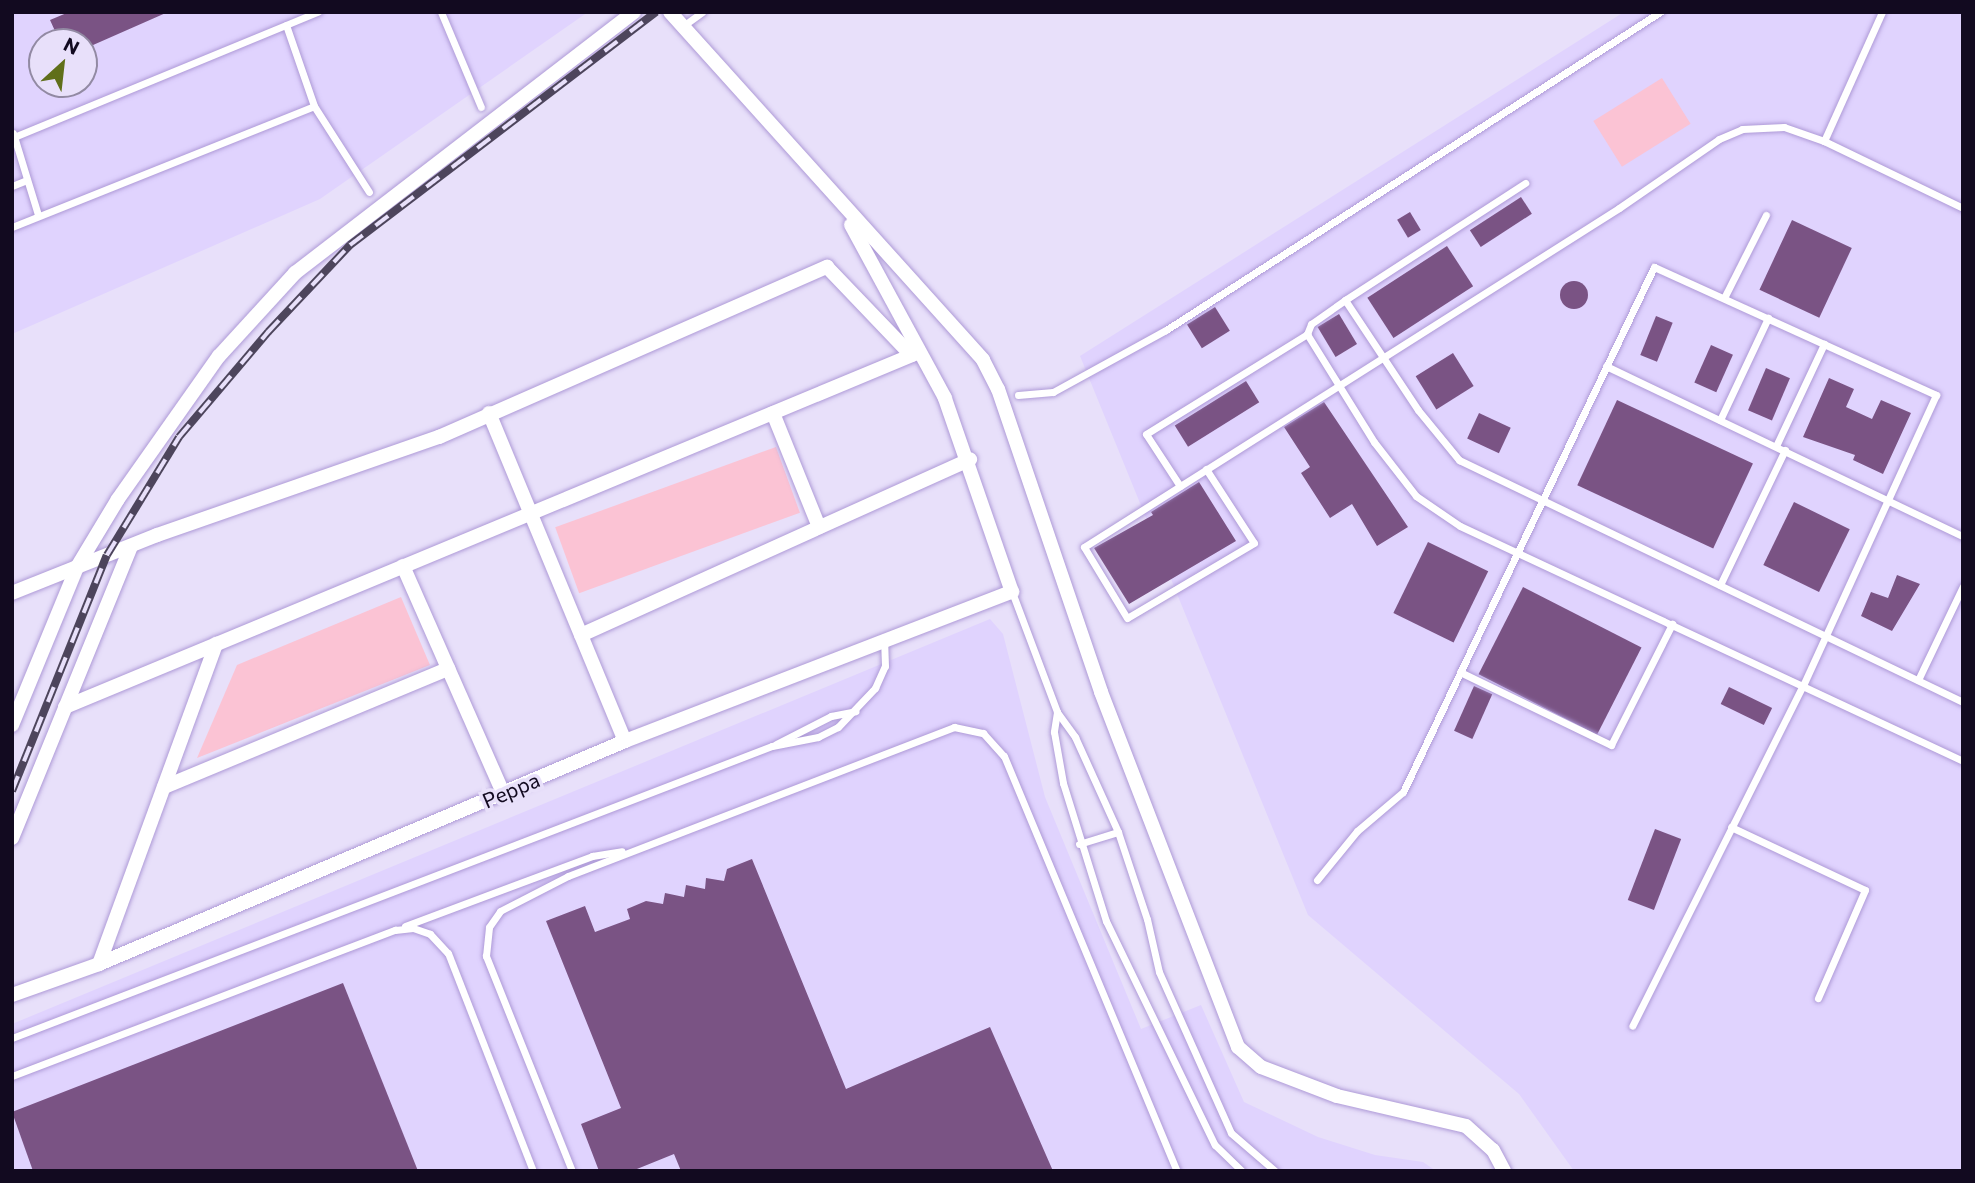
<!DOCTYPE html>
<html>
<head>
<meta charset="utf-8">
<style>
  body { margin:0 }
  #map { position:relative; width:1975px; height:1183px; overflow:hidden; background:#e8e0fa; font-family:Commissioner,sans-serif }
  div>[style] { position:absolute }
  [style*='--x'] { left:calc(var(--x)*1px); top:calc(var(--y)*1px); width:calc(var(--w)*1px); rotate:calc(var(--a)*1deg) }
  .built>* { inset:0; background:#e0d3fe }
  .green>* { inset:0; background:#fbc3d4; transform-origin:0 0 }
  .building>* { inset:0; background:#7a5384; transform-origin:0 0 }
  .round { border-radius:50% }
  .roads { filter:drop-shadow(0 0 2px #ae9ad7) drop-shadow(0 0 2px #ae9ad7) }
  .service>* { height:7px; margin:-3.5px; padding:0 3.5px; transform-origin:3.5px; border-radius:3.5px; background:#fff }
  .minor>* { height:14px; margin:-7px; padding:0 7px; transform-origin:7px; border-radius:7px; background:#fff }
  .rail>* { height:8px; margin-top:-4px; transform-origin:0; background:repeating-linear-gradient(90deg,#e8e0fa 0 16px,#4d455c 0 32px); box-sizing:border-box; border-block:2px solid #4d455c }
  span { translate:-50% -50%; white-space:nowrap; text-align:center; line-height:1.15; -webkit-text-stroke:7px #e8e0fa; paint-order:stroke }
  .street-label { font-size:21px; color:#120a20 }
  .frame { position:absolute; inset:0; border:14px solid #120a20; pointer-events:none }
  .north { position:absolute; left:28px; top:28px; width:70px; height:70px; box-sizing:border-box; background:#e8e0fa; border:2px solid #928aa3; border-radius:50%; rotate:27deg; font-size:19px; font-weight:700; line-height:28px; text-align:center; color:#120a20 }
  .north::after { content:''; display:block; margin:auto; width:24px; height:32px; background:#606f1a; clip-path:polygon(50% 0,100% 100%,50% 72%,0 100%) }
</style>
</head>
<body>
<div id="map">
  <div class="built">
    <div style="clip-path:polygon(evenodd,12px 12px,588px 12px,320px 199px,12px 334px,12px 12px,42px 42px,84px 42px,84px 84px,42px 84px,42px 42px)"></div>
    <div style="clip-path:polygon(1624px 12px,1963px 12px,1963px 1171px,1574px 1171px,1519px 1094px,1308px 915px,1080px 356px)"></div>
    <div style="clip-path:polygon(990px 619px,1003px 634px,1045px 797px,1141px 1029px,1201px 1005px,1244px 1102px,1318px 1137px,1375px 1155px,1423px 1162px,1436px 1171px,12px 1171px,12px 1024px)"></div>
  </div>
  <div class="green">
    <div style="left:1662px;top:78px;width:54px;height:81px;rotate:58deg"></div>
    <div style="left:776px;top:447px;width:70px;height:235px;rotate:70deg"></div>
    <div style="clip-path:polygon(401px 597px,430px 665px,197px 758px,237px 665px)"></div>
  </div>
  <div class="building">
    <div style="clip-path:polygon(69px 12px,168px 12px,84px 49px,84px 42px,60px 42px,50px 20px)"></div>
    <div style="left:1521px;top:197px;width:20px;height:61px;rotate:57deg"></div>
    <div style="left:1410px;top:212px;width:21px;height:15px;rotate:59deg"></div>
    <div style="left:1792px;top:220px;width:66px;height:77px;rotate:25deg"></div>
    <div style="left:1447px;top:246px;width:48px;height:95px;rotate:57deg"></div>
    <div class="round" style="left:1560px;top:281px;width:28px;height:28px"></div>
    <div style="left:1215px;top:307px;width:28px;height:33px;rotate:58deg"></div>
    <div style="left:1339px;top:314px;width:35px;height:25px;rotate:59deg"></div>
    <div style="left:1656px;top:316px;width:18px;height:42px;rotate:22deg"></div>
    <div style="left:1711px;top:345px;width:24px;height:41px;rotate:24deg"></div>
    <div style="left:1453px;top:353px;width:39px;height:44px;rotate:58deg"></div>
    <div style="left:1766px;top:368px;width:26px;height:46px;rotate:23deg"></div>
    <div style="clip-path:polygon(1829px 378px,1854px 389px,1846px 407px,1872px 419px,1881px 400px,1911px 413px,1883px 474px,1853px 460px,1855px 455px,1803px 437px)"></div>
    <div style="left:1246px;top:381px;width:25px;height:84px;rotate:58deg"></div>
    <div style="left:1617px;top:400px;width:150px;height:94px;rotate:25deg"></div>
    <div style="clip-path:polygon(1324px 402px,1408px 527px,1377px 546px,1352px 504px,1330px 518px,1301px 473px,1310px 467px,1284px 427px)"></div>
    <div style="left:1479px;top:413px;width:35px;height:28px;rotate:25deg"></div>
    <div style="clip-path:polygon(1199px 482px,1236px 541px,1129px 604px,1094px 548px,1153px 515px,1151px 512px)"></div>
    <div style="left:1794px;top:502px;width:62px;height:70px;rotate:26deg"></div>
    <div style="left:1428px;top:542px;width:67px;height:79px;rotate:26deg"></div>
    <div style="clip-path:polygon(1897px 575px,1920px 584px,1892px 631px,1861px 616px,1871px 592px,1888px 598px)"></div>
    <div style="left:1523px;top:587px;width:133px;height:98px;rotate:27deg"></div>
    <div style="left:1474px;top:686px;width:20px;height:49px;rotate:24deg"></div>
    <div style="left:1729px;top:687px;width:48px;height:19px;rotate:26deg"></div>
    <div style="left:1655px;top:829px;width:28px;height:76px;rotate:21deg"></div>
    <div style="clip-path:polygon(752px 859px,846px 1089px,990px 1027px,1053px 1171px,681px 1171px,674px 1154px,632px 1171px,599px 1171px,581px 1124px,621px 1108px,546px 921px,585px 906px,595px 932px,630px 919px,627px 909px,646px 901px,663px 904px,665px 893px,684px 897px,686px 885px,705px 889px,706px 878px,724px 881px,727px 869px)"></div>
    <div style="clip-path:polygon(343px 983px,418px 1171px,33px 1171px,12px 1112px)"></div>
  </div>
  <div class="roads">
    <div class="service">
      <div style="--x:441;--y:12;--w:103;--a:67.2"></div>
      <div style="--x:286;--y:25;--w:86;--a:70.9"></div>
      <div style="--x:314;--y:106;--w:102;--a:57.4"></div>
      <div style="--x:683;--y:26;--w:24;--a:-36"></div>
      <div style="--x:13;--y:133;--w:86;--a:73"></div>
      <div style="--x:14;--y:137;--w:329;--a:-22.4"></div>
      <div style="--x:1824;--y:141;--w:141;--a:-65.8"></div>
      <div style="--x:12;--y:186;--w:16;--a:-22"></div>
      <div style="--x:12;--y:227;--w:325;--a:-21.8"></div>
      <div style="--x:1724;--y:298;--w:93;--a:-63.2"></div>
      <div style="--x:1345;--y:300;--w:132;--a:56.4"></div>
      <div style="--x:1418;--y:410;--w:65;--a:50.6"></div>
      <div style="--x:1459;--y:460;--w:559;--a:25.65"></div>
      <div style="--x:1307;--y:334;--w:127;--a:58.2"></div>
      <div style="--x:1374;--y:442;--w:68;--a:52.1"></div>
      <div style="--x:1416;--y:496;--w:53;--a:34.3"></div>
      <div style="--x:1460;--y:526;--w:555;--a:25.04"></div>
      <div style="--x:1606;--y:366;--w:395;--a:25.5"></div>
      <div style="--x:1018;--y:395;--w:35;--a:-5"></div>
      <div style="--x:1053;--y:392;--w:129;--a:-28.8"></div>
      <div style="--x:1166;--y:330;--w:588;--a:-32.77"></div>
      <div style="--x:1720;--y:420;--w:113;--a:-64.8"></div>
      <div style="--x:1776;--y:446;--w:113;--a:-64.8"></div>
      <div style="--x:1206;--y:469;--w:88;--a:57"></div>
      <div style="--x:1254;--y:543;--w:147;--a:149.4"></div>
      <div style="--x:1127;--y:618;--w:83;--a:-121.2"></div>
      <div style="--x:1084;--y:547;--w:633;--a:-32.36"></div>
      <div style="--x:1619;--y:208;--w:121;--a:-34.6"></div>
      <div style="--x:1719;--y:139;--w:25;--a:-23"></div>
      <div style="--x:1742;--y:129;--w:42;--a:-2.7"></div>
      <div style="--x:1784;--y:127;--w:42;--a:19.3"></div>
      <div style="--x:1824;--y:141;--w:154;--a:25.7"></div>
      <div style="--x:1180;--y:486;--w:62;--a:-123.2"></div>
      <div style="--x:1146;--y:434;--w:190;--a:-31.8"></div>
      <div style="--x:1307;--y:334;--w:11;--a:-68"></div>
      <div style="--x:1311;--y:324;--w:42;--a:-35.2"></div>
      <div style="--x:1345;--y:300;--w:215;--a:-33"></div>
      <div style="--x:1720;--y:585;--w:150;--a:-64.3"></div>
      <div style="--x:1012;--y:592;--w:128;--a:69.4"></div>
      <div style="--x:1057;--y:712;--w:31;--a:54"></div>
      <div style="--x:1075;--y:737;--w:104;--a:65.6"></div>
      <div style="--x:1118;--y:832;--w:92;--a:71.6"></div>
      <div style="--x:1147;--y:919;--w:54;--a:77.2"></div>
      <div style="--x:1159;--y:972;--w:176;--a:65.9"></div>
      <div style="--x:1231;--y:1133;--w:58;--a:40.8"></div>
      <div style="--x:1460;--y:672;--w:168;--a:25.8"></div>
      <div style="--x:1611;--y:745;--w:136;--a:-63.2"></div>
      <div style="--x:1918;--y:680;--w:104;--a:-64.4"></div>
      <div style="--x:1057;--y:712;--w:20;--a:99"></div>
      <div style="--x:1054;--y:732;--w:52;--a:80"></div>
      <div style="--x:1063;--y:783;--w:145;--a:72.7"></div>
      <div style="--x:1106;--y:921;--w:249;--a:64.1"></div>
      <div style="--x:1215;--y:1145;--w:37;--a:44"></div>
      <div style="--x:776;--y:744;--w:62;--a:-27"></div>
      <div style="--x:831;--y:716;--w:25;--a:-11"></div>
      <div style="--x:1731;--y:827;--w:148;--a:25.2"></div>
      <div style="--x:1865;--y:890;--w:118;--a:113.5"></div>
      <div style="--x:1079;--y:844;--w:41;--a:-17.1"></div>
      <div style="--x:1317;--y:880;--w:63;--a:-50.8"></div>
      <div style="--x:1357;--y:831;--w:60;--a:-40.3"></div>
      <div style="--x:1403;--y:792;--w:582;--a:-64.45"></div>
      <div style="--x:1654;--y:267;--w:310;--a:24.4"></div>
      <div style="--x:1936;--y:395;--w:319;--a:114.6"></div>
      <div style="--x:1803;--y:685;--w:381;--a:116.6"></div>
      <div style="--x:405;--y:926;--w:200;--a:-20.5"></div>
      <div style="--x:592;--y:856;--w:30;--a:-9"></div>
      <div style="--x:12;--y:1038;--w:814;--a:-21.02"></div>
      <div style="--x:772;--y:746;--w:47;--a:-11.1"></div>
      <div style="--x:818;--y:737;--w:22;--a:-27"></div>
      <div style="--x:838;--y:727;--w:54;--a:-46.5"></div>
      <div style="--x:875;--y:688;--w:24;--a:-66"></div>
      <div style="--x:885;--y:666;--w:24;--a:-92"></div>
      <div style="--x:12;--y:1076;--w:410;--a:-20.9"></div>
      <div style="--x:395;--y:930;--w:18;--a:-6"></div>
      <div style="--x:413;--y:928;--w:18;--a:19"></div>
      <div style="--x:430;--y:934;--w:26;--a:47"></div>
      <div style="--x:448;--y:953;--w:234;--a:68.7"></div>
      <div style="--x:572;--y:1171;--w:232;--a:-111.8"></div>
      <div style="--x:486;--y:956;--w:29;--a:-84"></div>
      <div style="--x:489;--y:927;--w:19;--a:-55"></div>
      <div style="--x:500;--y:911;--w:76;--a:-27.2"></div>
      <div style="--x:568;--y:876;--w:414;--a:-21.1"></div>
      <div style="--x:954;--y:727;--w:30;--a:12"></div>
      <div style="--x:983;--y:733;--w:31;--a:48"></div>
      <div style="--x:1004;--y:756;--w:450;--a:67.4"></div>
    </div>
    <div class="minor">
      <div style="--x:670;--y:12;--w:468;--a:48"></div>
      <div style="--x:983;--y:360;--w:33;--a:63"></div>
      <div style="--x:998;--y:389;--w:320;--a:71.2"></div>
      <div style="--x:1101;--y:692;--w:381;--a:68.9"></div>
      <div style="--x:1238;--y:1047;--w:30;--a:41"></div>
      <div style="--x:1261;--y:1067;--w:81;--a:20.9"></div>
      <div style="--x:1337;--y:1096;--w:132;--a:13.1"></div>
      <div style="--x:1466;--y:1126;--w:36;--a:42"></div>
      <div style="--x:1493;--y:1150;--w:24;--a:62"></div>
      <div style="--x:489;--y:413;--w:355;--a:67.5"></div>
      <div style="--x:773;--y:413;--w:123;--a:68"></div>
      <div style="--x:403;--y:566;--w:248;--a:66.2"></div>
      <div style="--x:12;--y:593;--w:156;--a:-21.8"></div>
      <div style="--x:157;--y:535;--w:299;--a:-19.2"></div>
      <div style="--x:439;--y:437;--w:424;--a:-23.7"></div>
      <div style="--x:827;--y:267;--w:122;--a:46.3"></div>
      <div style="--x:581;--y:635;--w:427;--a:-24.3"></div>
      <div style="--x:65;--y:707;--w:923;--a:-22.56"></div>
      <div style="--x:12;--y:725;--w:171;--a:-67.6"></div>
      <div style="--x:77;--y:567;--w:79;--a:-58.9"></div>
      <div style="--x:118;--y:499;--w:175;--a:-54.8"></div>
      <div style="--x:219;--y:356;--w:113;--a:-47.5"></div>
      <div style="--x:295;--y:273;--w:428;--a:-37.6"></div>
      <div style="--x:164;--y:787;--w:308;--a:-22.6"></div>
      <div style="--x:12;--y:838;--w:315;--a:-67.8"></div>
      <div style="--x:99;--y:964;--w:341;--a:-69.9"></div>
      <div style="--x:12;--y:995;--w:92;--a:-19.6"></div>
      <div style="--x:99;--y:964;--w:571;--a:-22.97"></div>
      <div style="--x:625;--y:741;--w:415;--a:-21.1"></div>
      <div style="--x:1012;--y:592;--w:205;--a:-109.1"></div>
      <div style="--x:945;--y:398;--w:197;--a:-118.5"></div>
    </div>
  </div>
  <div class="rail">
    <div style="--x:12;--y:791;--w:254;--a:-68.1"></div>
    <div style="--x:107;--y:555;--w:138;--a:-58.6"></div>
    <div style="--x:179;--y:437;--w:138;--a:-49.7"></div>
    <div style="--x:268;--y:332;--w:120;--a:-46.7"></div>
    <div style="--x:350;--y:245;--w:385;--a:-37.3"></div>
  </div>
  <div class="street-label">
    <span style="left:511px;top:790px;rotate:-23deg">Peppa</span>
  </div>
  <div class="frame"></div>
  <div class="north">N</div>
</div>
</body>
</html>
